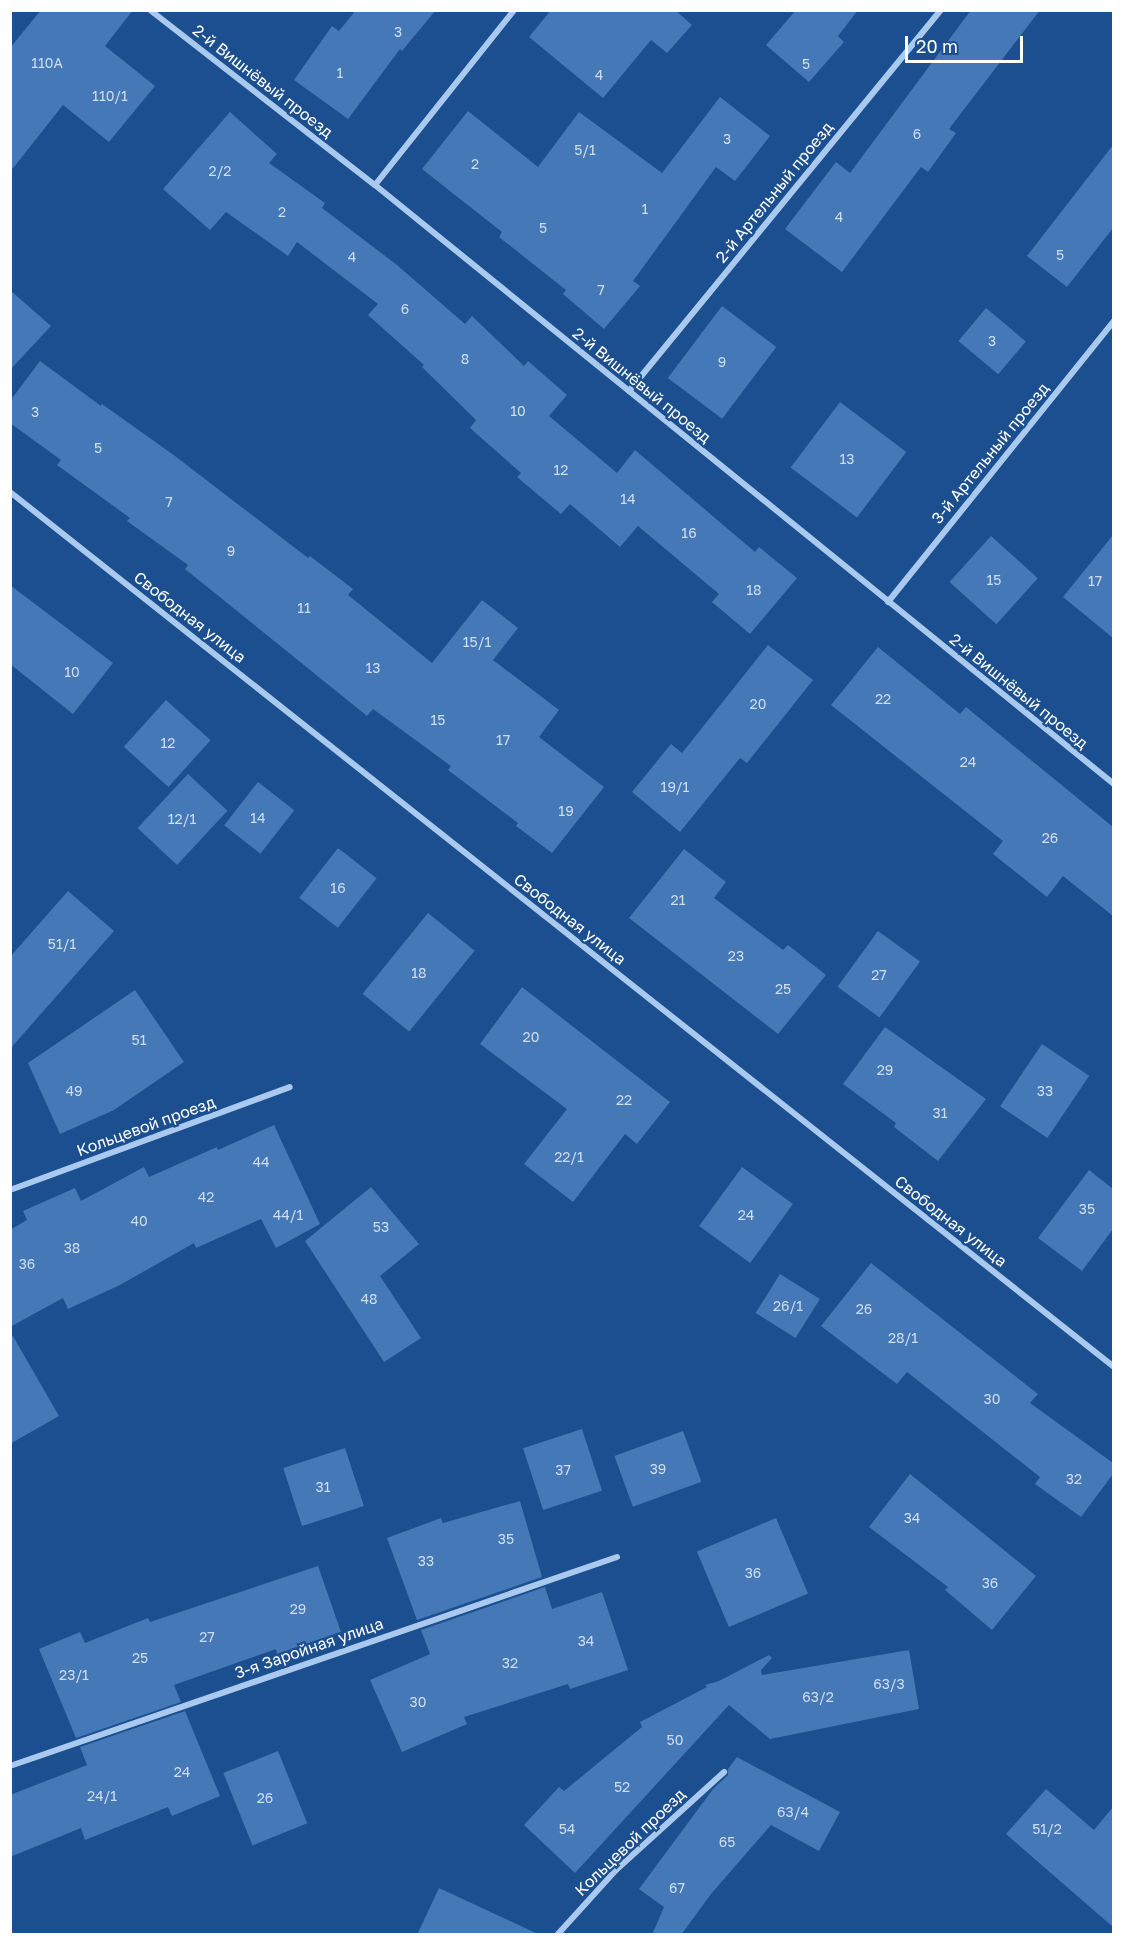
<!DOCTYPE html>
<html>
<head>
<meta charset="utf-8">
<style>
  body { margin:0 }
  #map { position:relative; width:1124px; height:1945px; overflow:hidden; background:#1b4f8f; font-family:"Golos Text",sans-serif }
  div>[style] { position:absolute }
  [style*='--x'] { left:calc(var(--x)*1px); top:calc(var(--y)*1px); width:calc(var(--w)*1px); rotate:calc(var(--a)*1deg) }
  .building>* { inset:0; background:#4478b7; transform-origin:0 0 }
  .minor>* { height:6px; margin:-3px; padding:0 3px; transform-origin:3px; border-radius:3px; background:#a9c9ee }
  span { translate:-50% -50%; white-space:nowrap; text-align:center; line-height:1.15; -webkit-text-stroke:4.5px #1b4f8f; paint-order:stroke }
  .number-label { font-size:14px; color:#d0dded }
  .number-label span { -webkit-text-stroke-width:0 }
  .street-label { font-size:16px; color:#fff }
  .frame { position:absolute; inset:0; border:12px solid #fff; pointer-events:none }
  .scale { position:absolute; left:905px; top:36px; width:118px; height:27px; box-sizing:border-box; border:3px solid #fff; border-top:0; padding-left:8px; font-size:18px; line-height:21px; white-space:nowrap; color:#fff; -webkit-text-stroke:4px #1b4f8f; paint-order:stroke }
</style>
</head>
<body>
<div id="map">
  <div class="building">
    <div style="clip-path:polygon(41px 10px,133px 10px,105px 46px,155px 86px,109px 142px,63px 105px,10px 172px,10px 48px)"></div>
    <div style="clip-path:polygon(356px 10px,436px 10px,402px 51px,400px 49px,348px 119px,294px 80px,332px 26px,339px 31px)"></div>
    <div style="clip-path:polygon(551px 10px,675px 10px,692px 25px,667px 53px,651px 40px,603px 98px,529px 37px)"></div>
    <div style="clip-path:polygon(796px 10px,858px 10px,838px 36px,844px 42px,809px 82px,766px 45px)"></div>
    <div style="clip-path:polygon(971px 10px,1040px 10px,949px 129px,956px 133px,928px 172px,921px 167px,842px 272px,785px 229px,836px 162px,850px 173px)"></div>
    <div style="clip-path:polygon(720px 97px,770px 136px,735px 181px,716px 167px,633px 281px,640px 286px,604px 329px,563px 294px,566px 290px,499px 237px,502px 232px,422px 169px,468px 111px,538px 167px,579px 112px,662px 173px)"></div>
    <div style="clip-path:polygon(230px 112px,277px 154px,269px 163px,325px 203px,322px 208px,397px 265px,465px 324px,472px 316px,524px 366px,528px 361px,567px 395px,549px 416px,617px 473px,635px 450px,755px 552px,759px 547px,797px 578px,750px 634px,712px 602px,719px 594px,638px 526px,620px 547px,570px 504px,561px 514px,517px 477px,521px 473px,470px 428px,476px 420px,422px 367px,424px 365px,368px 315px,378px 304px,297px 242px,288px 256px,226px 212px,210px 230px,163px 189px)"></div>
    <div style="clip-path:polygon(1113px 145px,1113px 228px,1067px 287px,1027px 256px)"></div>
    <div style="clip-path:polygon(10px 290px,51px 326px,10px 370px)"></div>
    <div style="left:722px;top:306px;width:68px;height:90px;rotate:37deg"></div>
    <div style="left:986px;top:308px;width:52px;height:43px;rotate:40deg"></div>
    <div style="clip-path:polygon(40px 361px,101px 406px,102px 404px,175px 456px,308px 558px,310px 556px,353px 589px,348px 595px,432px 663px,482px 600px,518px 628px,493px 660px,559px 710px,539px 737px,604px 787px,552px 853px,516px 826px,518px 823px,448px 770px,451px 766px,373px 709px,367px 716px,185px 569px,188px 565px,127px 521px,130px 518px,57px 465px,61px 460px,10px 423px,10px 401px)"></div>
    <div style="left:840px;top:402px;width:83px;height:82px;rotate:37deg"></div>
    <div style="clip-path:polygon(1113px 535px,1113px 638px,1063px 597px)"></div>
    <div style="left:991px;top:536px;width:63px;height:62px;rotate:42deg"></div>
    <div style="clip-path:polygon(10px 585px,113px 663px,73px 714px,10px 664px)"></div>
    <div style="clip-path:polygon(768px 645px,813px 680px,747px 763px,740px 758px,680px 832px,632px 792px,671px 744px,682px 753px)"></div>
    <div style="clip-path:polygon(878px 647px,960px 714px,966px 707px,1113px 827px,1113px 916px,1063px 876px,1047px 897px,993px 854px,1003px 841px,831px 705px)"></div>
    <div style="left:166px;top:700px;width:60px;height:63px;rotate:42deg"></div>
    <div style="left:188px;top:774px;width:54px;height:74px;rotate:43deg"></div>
    <div style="left:258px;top:782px;width:46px;height:55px;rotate:38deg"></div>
    <div style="left:338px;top:848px;width:49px;height:63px;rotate:38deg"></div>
    <div style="clip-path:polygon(684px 849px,726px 882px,714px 898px,783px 950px,788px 945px,826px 975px,778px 1034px,629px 918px)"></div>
    <div style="clip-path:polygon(68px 891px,114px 931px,10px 1049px,10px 957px)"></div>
    <div style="left:428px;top:913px;width:60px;height:104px;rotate:39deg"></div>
    <div style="left:878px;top:931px;width:52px;height:69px;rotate:36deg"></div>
    <div style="clip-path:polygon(522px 987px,670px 1102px,637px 1144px,625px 1134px,573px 1202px,524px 1164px,567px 1109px,480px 1044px)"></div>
    <div style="clip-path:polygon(135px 990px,184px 1062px,114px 1110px,60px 1134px,28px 1063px)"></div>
    <div style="clip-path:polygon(885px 1027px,986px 1099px,938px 1161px,894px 1127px,896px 1123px,843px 1084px)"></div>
    <div style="left:1042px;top:1044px;width:57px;height:75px;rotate:34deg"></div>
    <div style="clip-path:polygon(274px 1125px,320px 1224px,276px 1248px,261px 1219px,196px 1248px,194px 1243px,120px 1285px,68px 1309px,63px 1298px,10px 1327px,10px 1230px,27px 1220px,23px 1211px,75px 1188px,81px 1201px,144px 1167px,149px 1177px,217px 1147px,218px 1150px)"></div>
    <div style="left:742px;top:1167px;width:63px;height:73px;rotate:36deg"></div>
    <div style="clip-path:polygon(1089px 1170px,1113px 1189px,1113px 1229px,1082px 1271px,1038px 1238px)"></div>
    <div style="clip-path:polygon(371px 1187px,419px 1244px,380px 1276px,421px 1338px,384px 1362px,305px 1241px)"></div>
    <div style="clip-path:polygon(871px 1263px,1038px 1394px,1030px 1403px,1113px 1463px,1113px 1474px,1081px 1517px,1035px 1484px,1040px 1477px,907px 1372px,897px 1384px,821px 1326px)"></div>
    <div style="left:780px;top:1274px;width:47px;height:46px;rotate:32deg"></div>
    <div style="clip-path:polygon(10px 1331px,59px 1416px,10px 1444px)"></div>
    <div style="left:582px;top:1429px;width:65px;height:62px;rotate:72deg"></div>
    <div style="left:683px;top:1431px;width:54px;height:73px;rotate:70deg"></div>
    <div style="left:345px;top:1448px;width:61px;height:65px;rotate:72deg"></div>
    <div style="clip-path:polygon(910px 1474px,1036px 1576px,992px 1630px,945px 1590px,948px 1587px,869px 1527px)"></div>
    <div style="clip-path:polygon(520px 1501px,542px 1577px,417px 1620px,387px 1538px,441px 1518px,443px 1523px)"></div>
    <div style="left:776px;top:1518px;width:82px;height:86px;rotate:67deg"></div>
    <div style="clip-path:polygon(318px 1566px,341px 1632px,277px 1654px,276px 1649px,174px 1685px,181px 1702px,76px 1738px,39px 1649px,80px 1632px,85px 1643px,148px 1618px,150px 1622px)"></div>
    <div style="clip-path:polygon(545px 1587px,552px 1609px,602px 1592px,628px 1670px,570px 1689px,568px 1684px,464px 1717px,467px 1724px,402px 1752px,370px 1680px,430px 1654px,421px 1630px)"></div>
    <div style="clip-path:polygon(909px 1650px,919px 1709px,770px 1739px,729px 1705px,575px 1873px,524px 1825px,559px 1787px,564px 1791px,642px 1727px,640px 1722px,707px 1687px,705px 1685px,719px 1681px,769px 1655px,772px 1658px,761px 1670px,762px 1675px)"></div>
    <div style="clip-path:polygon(185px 1711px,220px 1796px,172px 1816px,168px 1807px,85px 1840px,81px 1828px,10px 1857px,10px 1795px,87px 1765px,80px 1747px)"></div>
    <div style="left:278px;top:1751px;width:78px;height:59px;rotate:68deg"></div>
    <div style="clip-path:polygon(737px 1757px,840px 1812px,819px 1851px,771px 1825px,711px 1894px,681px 1935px,652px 1935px,664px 1907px,639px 1889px,713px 1789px,728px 1775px,728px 1769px)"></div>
    <div style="clip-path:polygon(1046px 1789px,1094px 1830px,1113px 1807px,1113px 1927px,1006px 1834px)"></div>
    <div style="clip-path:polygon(439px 1888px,540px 1935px,417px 1935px)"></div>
  </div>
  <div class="minor">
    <div style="--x:150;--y:10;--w:285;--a:37.9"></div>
    <div style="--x:375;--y:185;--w:951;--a:39.03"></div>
    <div style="--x:375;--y:185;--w:223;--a:-51.5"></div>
    <div style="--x:629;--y:391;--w:492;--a:-50.7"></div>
    <div style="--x:10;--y:492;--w:1409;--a:38.4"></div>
    <div style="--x:888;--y:602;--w:361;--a:-51.2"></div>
    <div style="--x:10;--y:1190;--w:298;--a:-20.2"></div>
    <div style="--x:10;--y:1766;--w:642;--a:-19"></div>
    <div style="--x:558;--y:1934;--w:86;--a:-47.8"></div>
    <div style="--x:616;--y:1870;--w:146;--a:-42.2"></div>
  </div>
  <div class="number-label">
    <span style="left:398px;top:32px">3</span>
    <span style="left:47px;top:63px">110А</span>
    <span style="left:806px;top:64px">5</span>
    <span style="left:340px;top:73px">1</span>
    <span style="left:599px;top:75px">4</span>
    <span style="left:110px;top:96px">110/1</span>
    <span style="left:917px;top:134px">6</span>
    <span style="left:727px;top:139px">3</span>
    <span style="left:585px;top:150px">5/1</span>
    <span style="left:475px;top:164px">2</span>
    <span style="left:220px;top:171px">2/2</span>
    <span style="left:645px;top:209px">1</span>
    <span style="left:282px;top:212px">2</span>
    <span style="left:839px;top:217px">4</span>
    <span style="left:543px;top:228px">5</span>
    <span style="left:1060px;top:255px">5</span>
    <span style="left:352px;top:257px">4</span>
    <span style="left:601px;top:290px">7</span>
    <span style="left:405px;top:309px">6</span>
    <span style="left:992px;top:341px">3</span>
    <span style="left:465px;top:359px">8</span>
    <span style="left:722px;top:362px">9</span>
    <span style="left:518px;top:411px">10</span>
    <span style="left:35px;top:412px">3</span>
    <span style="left:98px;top:448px">5</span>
    <span style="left:847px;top:459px">13</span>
    <span style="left:561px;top:470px">12</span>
    <span style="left:628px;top:499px">14</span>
    <span style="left:169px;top:502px">7</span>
    <span style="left:689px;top:533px">16</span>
    <span style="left:231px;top:551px">9</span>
    <span style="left:994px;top:580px">15</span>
    <span style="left:1095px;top:581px">17</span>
    <span style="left:754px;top:590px">18</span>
    <span style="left:304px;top:608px">11</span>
    <span style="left:477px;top:642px">15/1</span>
    <span style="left:373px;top:668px">13</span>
    <span style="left:72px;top:672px">10</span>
    <span style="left:883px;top:699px">22</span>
    <span style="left:758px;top:704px">20</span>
    <span style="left:438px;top:720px">15</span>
    <span style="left:503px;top:740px">17</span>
    <span style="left:168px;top:743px">12</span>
    <span style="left:968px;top:762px">24</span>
    <span style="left:675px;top:787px">19/1</span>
    <span style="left:566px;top:811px">19</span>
    <span style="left:258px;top:818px">14</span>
    <span style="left:182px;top:819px">12/1</span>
    <span style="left:1050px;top:838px">26</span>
    <span style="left:338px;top:888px">16</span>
    <span style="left:678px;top:900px">21</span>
    <span style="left:62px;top:944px">51/1</span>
    <span style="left:736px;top:956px">23</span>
    <span style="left:419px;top:973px">18</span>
    <span style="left:879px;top:975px">27</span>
    <span style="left:783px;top:989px">25</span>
    <span style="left:531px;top:1037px">20</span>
    <span style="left:139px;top:1040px">51</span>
    <span style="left:885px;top:1070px">29</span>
    <span style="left:74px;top:1091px">49</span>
    <span style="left:1045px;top:1091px">33</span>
    <span style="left:624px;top:1100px">22</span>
    <span style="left:940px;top:1113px">31</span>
    <span style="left:569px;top:1157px">22/1</span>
    <span style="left:261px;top:1162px">44</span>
    <span style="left:206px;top:1197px">42</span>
    <span style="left:1087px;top:1209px">35</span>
    <span style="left:288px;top:1215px">44/1</span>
    <span style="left:746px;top:1215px">24</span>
    <span style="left:139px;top:1221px">40</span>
    <span style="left:381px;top:1227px">53</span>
    <span style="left:72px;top:1248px">38</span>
    <span style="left:27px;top:1264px">36</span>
    <span style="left:369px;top:1299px">48</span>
    <span style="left:788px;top:1306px">26/1</span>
    <span style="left:864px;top:1309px">26</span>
    <span style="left:903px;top:1338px">28/1</span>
    <span style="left:992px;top:1399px">30</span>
    <span style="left:658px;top:1469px">39</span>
    <span style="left:563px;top:1470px">37</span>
    <span style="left:1074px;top:1479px">32</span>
    <span style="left:323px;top:1487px">31</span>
    <span style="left:912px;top:1518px">34</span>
    <span style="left:506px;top:1539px">35</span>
    <span style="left:426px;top:1561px">33</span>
    <span style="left:753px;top:1573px">36</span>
    <span style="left:990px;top:1583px">36</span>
    <span style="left:298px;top:1609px">29</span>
    <span style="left:207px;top:1637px">27</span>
    <span style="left:586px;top:1641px">34</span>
    <span style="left:140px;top:1658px">25</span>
    <span style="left:510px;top:1663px">32</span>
    <span style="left:74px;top:1675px">23/1</span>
    <span style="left:889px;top:1684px">63/3</span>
    <span style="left:818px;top:1697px">63/2</span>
    <span style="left:418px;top:1702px">30</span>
    <span style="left:675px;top:1740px">50</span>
    <span style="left:182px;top:1772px">24</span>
    <span style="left:622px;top:1787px">52</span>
    <span style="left:102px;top:1796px">24/1</span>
    <span style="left:265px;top:1798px">26</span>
    <span style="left:793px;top:1812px">63/4</span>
    <span style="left:567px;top:1829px">54</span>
    <span style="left:1047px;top:1829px">51/2</span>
    <span style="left:727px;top:1842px">65</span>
    <span style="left:677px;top:1888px">67</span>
  </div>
  <div class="street-label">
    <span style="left:263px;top:81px;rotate:38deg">2-й Вишнёвый проезд</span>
    <span style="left:774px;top:192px;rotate:-51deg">2-й Артельный проезд</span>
    <span style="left:642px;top:385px;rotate:39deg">2-й Вишнёвый проезд</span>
    <span style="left:990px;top:453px;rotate:-51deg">3-й Артельный проезд</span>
    <span style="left:190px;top:617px;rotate:38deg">Свободная улица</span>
    <span style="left:1019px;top:691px;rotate:39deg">2-й Вишнёвый проезд</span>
    <span style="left:570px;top:919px;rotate:38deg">Свободная улица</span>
    <span style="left:146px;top:1126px;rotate:-20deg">Кольцевой проезд</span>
    <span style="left:951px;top:1221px;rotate:38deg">Свободная улица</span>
    <span style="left:309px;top:1648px;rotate:-19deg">3-я Заройная улица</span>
    <span style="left:630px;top:1842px;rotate:-44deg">Кольцевой проезд</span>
  </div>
  <div class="frame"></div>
  <div class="scale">20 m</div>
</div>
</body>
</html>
